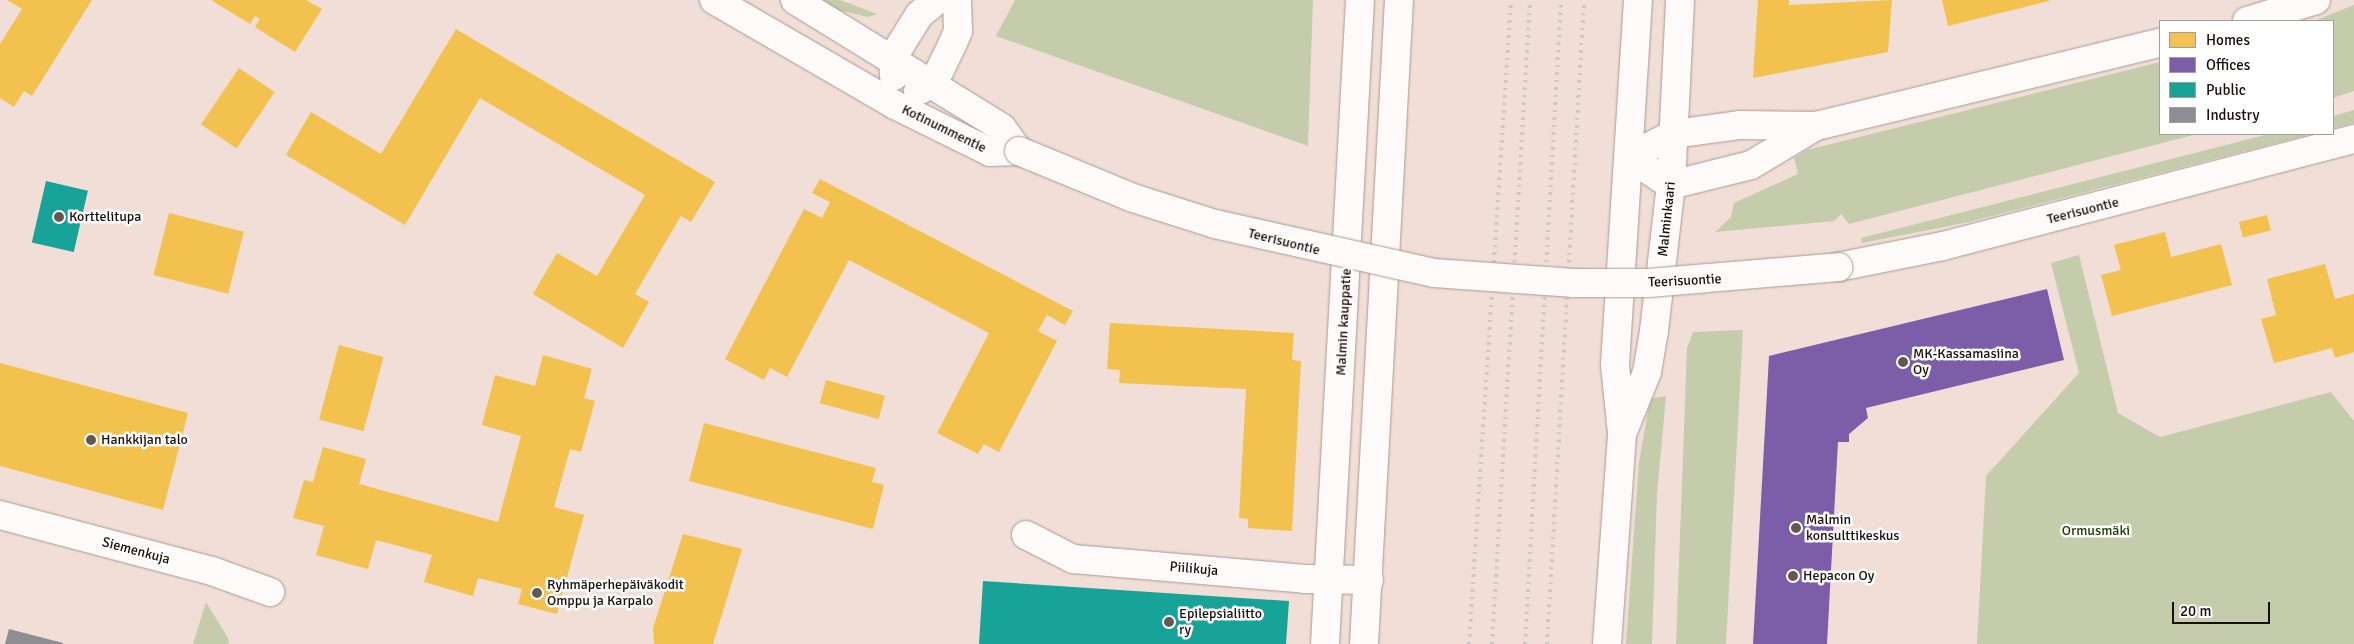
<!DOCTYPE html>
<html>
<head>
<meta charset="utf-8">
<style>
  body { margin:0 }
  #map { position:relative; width:2354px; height:644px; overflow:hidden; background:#f1ded6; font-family:Signika,sans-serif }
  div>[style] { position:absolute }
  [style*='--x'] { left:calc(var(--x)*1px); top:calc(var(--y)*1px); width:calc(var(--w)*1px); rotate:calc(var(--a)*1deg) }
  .green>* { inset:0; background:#c4ccac }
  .homes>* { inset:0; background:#f2c14e; transform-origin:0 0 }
  .offices>* { inset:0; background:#7b5ea7 }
  .public>* { inset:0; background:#17a398; transform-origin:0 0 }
  .industry>* { inset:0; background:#8d8d92 }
  .roads { filter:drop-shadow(0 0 1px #a89a93) drop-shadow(0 0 1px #a89a93) }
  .minor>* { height:28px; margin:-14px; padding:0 14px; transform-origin:14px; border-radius:14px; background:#fdfaf9 }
  .secondary>* { height:28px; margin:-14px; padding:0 14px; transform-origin:14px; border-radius:14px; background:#fdfaf9 }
  .rail>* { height:4px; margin-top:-2px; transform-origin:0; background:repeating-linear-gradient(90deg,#cdc8c6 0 2.5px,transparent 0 7.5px) }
  .bridges { filter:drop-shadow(0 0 1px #a89a93) drop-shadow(0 0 1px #a89a93) }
  .secondary-bridge>* { height:28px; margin:-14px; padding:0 14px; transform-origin:14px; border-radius:14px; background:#fdfaf9 }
  .dots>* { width:14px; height:14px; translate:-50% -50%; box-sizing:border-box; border:2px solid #fff; border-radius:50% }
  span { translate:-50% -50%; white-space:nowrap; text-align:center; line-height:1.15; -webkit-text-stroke:5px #fff; paint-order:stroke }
  .street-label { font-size:14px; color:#1a0e09 }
  .poi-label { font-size:14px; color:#1a0e09 }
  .left { translate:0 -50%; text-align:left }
  .park-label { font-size:14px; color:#213c02 }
  .legend { position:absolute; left:2159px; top:20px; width:175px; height:115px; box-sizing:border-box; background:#fff; border:1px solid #a39f9d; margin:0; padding:6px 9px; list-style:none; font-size:15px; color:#1a0e09 }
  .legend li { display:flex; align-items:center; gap:10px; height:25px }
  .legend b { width:25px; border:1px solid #a39f9d }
  .scale { position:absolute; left:2172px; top:602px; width:98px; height:22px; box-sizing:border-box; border:2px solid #1a0e09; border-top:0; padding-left:6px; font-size:15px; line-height:18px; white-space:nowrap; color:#1a0e09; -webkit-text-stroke:4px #fff; paint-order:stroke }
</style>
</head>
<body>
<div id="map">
  <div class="green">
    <div style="clip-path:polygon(819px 0,840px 0,877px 14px,868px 17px,838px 10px)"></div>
    <div style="clip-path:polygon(1015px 0,1313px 0,1308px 146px,996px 36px)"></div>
    <div style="clip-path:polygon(2354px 5px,2354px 91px,2333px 98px,2333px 21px,2314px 21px)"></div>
    <div style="clip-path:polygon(2160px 62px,2160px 134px,2197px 134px,1849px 224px,1841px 214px,1834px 221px,1715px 232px,1731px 217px,1734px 203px,1798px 174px,1794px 158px,1807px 150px)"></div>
    <div style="clip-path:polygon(2354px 110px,2354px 123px,2333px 128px,2333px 116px)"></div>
    <div style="clip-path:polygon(2269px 134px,2311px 134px,1969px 222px,1862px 243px,1861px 238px)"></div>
    <div style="clip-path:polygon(2079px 255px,2118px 413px,2160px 437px,2331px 392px,2354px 421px,2354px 644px,1977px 644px,1986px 476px,2079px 373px,2051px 263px)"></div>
    <div style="clip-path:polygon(1743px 330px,1726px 644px,1676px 644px,1687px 348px,1693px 332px)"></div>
    <div style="clip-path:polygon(1666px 396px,1657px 494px,1652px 644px,1626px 644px,1639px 462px,1650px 399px)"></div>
    <div style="clip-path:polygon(206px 602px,228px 638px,229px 644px,193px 644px)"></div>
  </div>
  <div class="homes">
    <div style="clip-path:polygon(7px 0,92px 0,32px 96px,24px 91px,14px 107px,0 98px,0 44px,22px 9px)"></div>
    <div style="clip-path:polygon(211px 0,306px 0,322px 9px,295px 52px,255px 27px,260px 19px,255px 16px,250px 24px)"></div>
    <div style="clip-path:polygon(1758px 0,1789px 0,1789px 5px,1892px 0,1888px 52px,1753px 78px)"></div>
    <div style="clip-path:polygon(1942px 0,2049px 0,2049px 1px,1948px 26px)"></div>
    <div style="clip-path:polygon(456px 29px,715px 182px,691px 222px,681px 216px,635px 294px,649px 302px,623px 348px,533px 294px,557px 253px,597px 276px,645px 195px,480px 98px,405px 225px,286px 155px,311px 112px,381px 154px)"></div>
    <div style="left:239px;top:68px;width:43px;height:68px;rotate:34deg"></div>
    <div style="clip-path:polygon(820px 179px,1073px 311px,1065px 325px,1047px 315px,1038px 331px,1057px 341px,999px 452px,984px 444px,978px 454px,937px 433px,989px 333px,849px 260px,787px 377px,770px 368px,764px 380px,725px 359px,804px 209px,822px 218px,830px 202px,812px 193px)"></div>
    <div style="left:169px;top:213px;width:77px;height:64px;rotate:14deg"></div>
    <div style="left:2267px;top:215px;width:16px;height:29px;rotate:76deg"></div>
    <div style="clip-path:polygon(2165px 232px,2171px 257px,2221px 244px,2232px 285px,2112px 316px,2101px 275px,2121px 270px,2114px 245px)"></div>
    <div style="clip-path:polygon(2325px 264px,2335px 299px,2354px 294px,2354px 352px,2335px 358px,2332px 348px,2274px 363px,2261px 319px,2276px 315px,2267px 279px)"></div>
    <div style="clip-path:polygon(1110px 323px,1294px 333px,1292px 360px,1301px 361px,1292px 531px,1248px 528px,1248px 519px,1239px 518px,1246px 389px,1119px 383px,1120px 370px,1107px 369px)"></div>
    <div style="left:339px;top:345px;width:46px;height:77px;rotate:15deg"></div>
    <div style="clip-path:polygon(543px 355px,592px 369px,584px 398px,595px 401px,581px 452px,570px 449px,554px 507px,584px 515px,557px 614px,518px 604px,522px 589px,478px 578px,473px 596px,424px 582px,432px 555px,376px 540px,368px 569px,316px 555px,324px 526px,293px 518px,304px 480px,313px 482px,323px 447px,366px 459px,359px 484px,498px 522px,521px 436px,482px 425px,495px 375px,535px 386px)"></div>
    <div style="clip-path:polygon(0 363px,188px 413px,163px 510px,0 466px)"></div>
    <div style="left:826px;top:380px;width:61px;height:24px;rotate:15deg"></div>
    <div style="clip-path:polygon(704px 423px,876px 468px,872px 482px,884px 485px,873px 529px,689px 481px)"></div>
    <div style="clip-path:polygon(683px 534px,742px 549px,713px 644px,654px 644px,653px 628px)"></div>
  </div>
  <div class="offices">
    <div style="clip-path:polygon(2047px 289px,2064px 360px,1866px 408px,1868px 418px,1849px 434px,1849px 442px,1838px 442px,1827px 644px,1753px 644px,1769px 356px)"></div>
  </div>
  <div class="public">
    <div style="left:46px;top:181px;width:43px;height:63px;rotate:13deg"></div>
    <div style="clip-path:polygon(983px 581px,1289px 601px,1286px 644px,979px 644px)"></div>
  </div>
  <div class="industry">
    <div style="clip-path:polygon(9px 629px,63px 643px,63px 644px,5px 644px)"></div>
  </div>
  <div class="roads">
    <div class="minor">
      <div style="--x:0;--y:515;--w:219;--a:14.8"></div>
      <div style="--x:212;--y:571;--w:62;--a:19.9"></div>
      <div style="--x:1026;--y:535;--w:53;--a:27.1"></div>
      <div style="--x:1073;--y:559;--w:233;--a:4.9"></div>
      <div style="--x:1305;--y:579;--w:64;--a:0.9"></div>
    </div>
    <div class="secondary">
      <div style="--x:714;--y:0;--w:209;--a:30.1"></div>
      <div style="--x:895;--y:105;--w:106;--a:26.3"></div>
      <div style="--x:990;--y:152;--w:29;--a:-2"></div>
      <div style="--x:795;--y:0;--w:243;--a:31.7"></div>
      <div style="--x:1002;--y:128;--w:29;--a:54"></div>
      <div style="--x:2247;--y:21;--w:72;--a:-16.9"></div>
      <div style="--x:894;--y:76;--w:19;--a:-93"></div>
      <div style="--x:893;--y:57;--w:49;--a:-58.2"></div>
      <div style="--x:919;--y:15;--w:23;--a:-40"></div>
      <div style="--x:918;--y:91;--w:18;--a:-29"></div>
      <div style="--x:934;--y:82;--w:43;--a:-64"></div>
      <div style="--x:953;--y:43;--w:13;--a:-67"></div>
      <div style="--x:958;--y:31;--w:31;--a:-92"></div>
      <div style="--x:1629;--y:157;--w:51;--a:-27.1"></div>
      <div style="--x:1674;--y:134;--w:67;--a:-7.8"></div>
      <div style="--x:1740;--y:125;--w:76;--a:0.8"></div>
      <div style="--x:1816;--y:126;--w:354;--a:-13.6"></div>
      <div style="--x:1629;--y:157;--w:50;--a:33.7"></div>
      <div style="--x:1671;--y:185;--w:82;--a:-14"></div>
      <div style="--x:1751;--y:165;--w:76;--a:-31"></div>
      <div style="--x:1838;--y:267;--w:107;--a:-11.3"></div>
      <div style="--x:1943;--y:246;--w:425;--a:-14.6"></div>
      <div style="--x:1624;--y:429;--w:61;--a:-68"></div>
      <div style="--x:1647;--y:372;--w:42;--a:-80.3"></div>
      <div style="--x:1654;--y:331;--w:147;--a:-83.4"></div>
      <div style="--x:1671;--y:185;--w:185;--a:-87.2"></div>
      <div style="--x:1325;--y:644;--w:645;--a:-86.89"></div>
      <div style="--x:1364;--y:644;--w:645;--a:-86.89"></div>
      <div style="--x:1607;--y:644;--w:212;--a:-85.9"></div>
      <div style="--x:1622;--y:433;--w:68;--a:-95.9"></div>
      <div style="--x:1615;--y:365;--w:366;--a:-86.4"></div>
    </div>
  </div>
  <div class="rail">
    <div style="--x:1469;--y:644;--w:645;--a:-86.27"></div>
    <div style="--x:1492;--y:644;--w:645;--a:-86.62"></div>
    <div style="--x:1525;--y:644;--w:645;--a:-86.8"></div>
    <div style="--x:1547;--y:644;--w:645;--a:-86.71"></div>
  </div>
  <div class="bridges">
    <div class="secondary-bridge">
      <div style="--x:1019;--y:151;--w:123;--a:22.4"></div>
      <div style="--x:1133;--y:198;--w:86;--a:17.6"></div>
      <div style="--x:1215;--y:224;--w:224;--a:12.6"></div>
      <div style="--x:1434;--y:273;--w:140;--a:4.1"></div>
      <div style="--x:1574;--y:283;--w:75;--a:0"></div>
      <div style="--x:1649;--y:283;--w:190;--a:-4.8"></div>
    </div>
  </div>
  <div class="dots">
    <div style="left:59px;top:217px;background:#655751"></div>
    <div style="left:1903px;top:362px;background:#655751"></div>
    <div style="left:91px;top:440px;background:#655751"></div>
    <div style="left:1796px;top:528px;background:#655751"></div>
    <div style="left:1793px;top:576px;background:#655751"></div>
    <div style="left:537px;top:593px;background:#655751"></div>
    <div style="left:1169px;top:622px;background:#655751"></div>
  </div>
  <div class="street-label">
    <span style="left:944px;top:129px;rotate:26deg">Kotinummentie</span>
    <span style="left:2083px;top:211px;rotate:-14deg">Teerisuontie</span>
    <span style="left:1667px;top:219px;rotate:-84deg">Malminkaari</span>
    <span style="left:1284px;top:242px;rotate:14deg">Teerisuontie</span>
    <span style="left:1685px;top:281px;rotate:-3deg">Teerisuontie</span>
    <span style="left:1344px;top:322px;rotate:-87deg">Malmin kauppatie</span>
    <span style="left:136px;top:551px;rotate:15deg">Siemenkuja</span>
    <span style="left:1194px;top:569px;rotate:5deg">Piilikuja</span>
  </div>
  <div class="poi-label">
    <span class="left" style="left:69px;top:217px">Korttelitupa</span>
    <span class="left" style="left:1913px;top:362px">MK-Kassamasiina<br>Oy</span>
    <span class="left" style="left:101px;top:440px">Hankkijan talo</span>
    <span class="left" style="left:1806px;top:528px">Malmin<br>konsulttikeskus</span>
    <span class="left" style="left:1803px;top:576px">Hepacon Oy</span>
    <span class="left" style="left:547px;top:593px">Ryhmäperhepäiväkodit<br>Omppu ja Karpalo</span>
    <span class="left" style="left:1179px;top:622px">Epilepsialiitto<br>ry</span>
  </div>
  <div class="park-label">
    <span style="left:2096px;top:531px">Ormusmäki</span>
  </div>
  <ul class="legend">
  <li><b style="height:14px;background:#f2c14e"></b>Homes</li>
  <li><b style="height:14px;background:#7b5ea7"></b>Offices</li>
  <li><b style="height:14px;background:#17a398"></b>Public</li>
  <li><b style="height:14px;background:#8d8d92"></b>Industry</li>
  </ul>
  <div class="scale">20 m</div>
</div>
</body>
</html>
